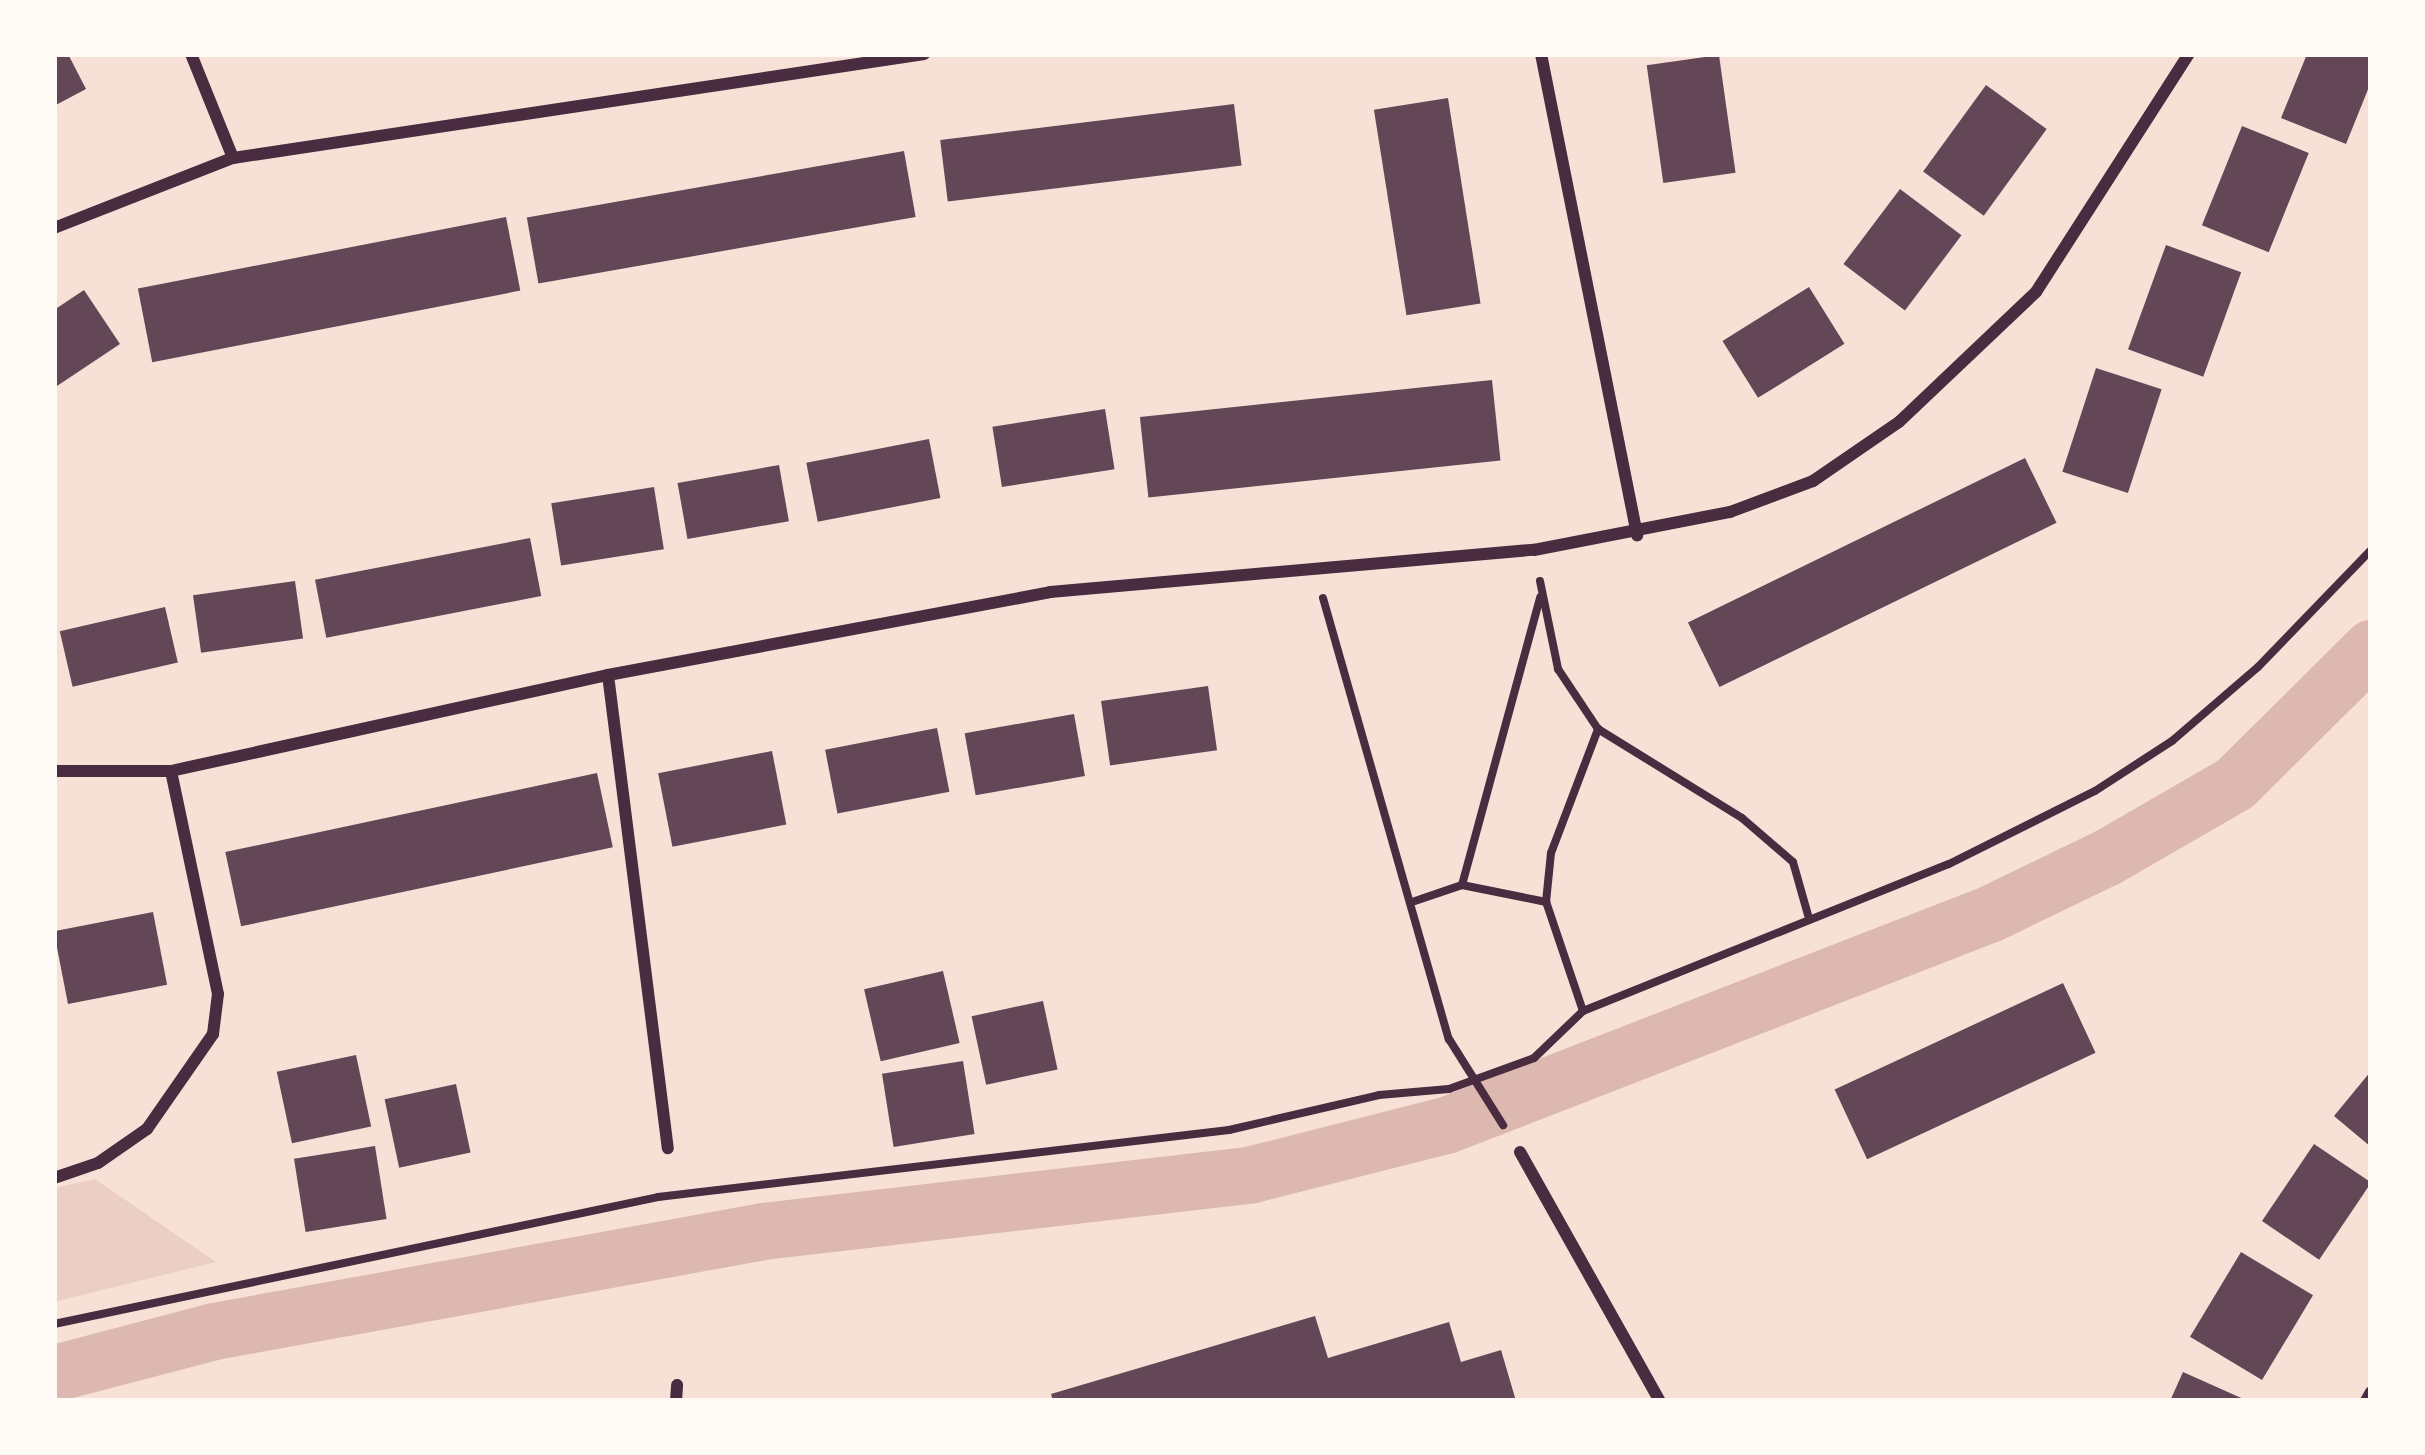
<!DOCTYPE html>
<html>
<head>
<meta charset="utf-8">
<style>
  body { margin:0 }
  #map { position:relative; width:2425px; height:1455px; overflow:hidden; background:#f7e1d7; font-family:Commissioner,sans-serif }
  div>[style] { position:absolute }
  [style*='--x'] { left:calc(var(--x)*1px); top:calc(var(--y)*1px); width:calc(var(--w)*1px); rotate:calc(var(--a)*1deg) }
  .green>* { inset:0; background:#ebcfc5 }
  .canal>* { height:57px; margin:-28.5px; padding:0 28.5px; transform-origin:28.5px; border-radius:28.5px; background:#dcb8b0 }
  .building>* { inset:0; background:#644757; transform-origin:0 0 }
  .path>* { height:8px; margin:-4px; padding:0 4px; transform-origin:4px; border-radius:4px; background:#4a2c40 }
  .minor>* { height:12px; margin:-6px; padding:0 6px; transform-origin:6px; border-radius:6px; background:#4a2c40 }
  span { translate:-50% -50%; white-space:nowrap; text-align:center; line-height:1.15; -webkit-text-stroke:10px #fffaf5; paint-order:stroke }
  .frame { position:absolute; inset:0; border:57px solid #fffaf5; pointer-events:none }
</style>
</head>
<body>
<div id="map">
  <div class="green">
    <div style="clip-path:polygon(95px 1179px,216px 1262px,54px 1302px,54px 1188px)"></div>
  </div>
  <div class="canal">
    <div style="--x:54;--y:1373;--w:165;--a:-14.7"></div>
    <div style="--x:214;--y:1331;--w:558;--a:-10.32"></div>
    <div style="--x:763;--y:1231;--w:492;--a:-6.6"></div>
    <div style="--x:1252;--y:1174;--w:200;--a:-14.2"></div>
    <div style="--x:1446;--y:1125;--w:583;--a:-21.24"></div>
    <div style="--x:1989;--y:914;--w:131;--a:-25.8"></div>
    <div style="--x:2107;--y:857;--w:148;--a:-30"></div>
    <div style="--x:2235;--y:783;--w:192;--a:-44.8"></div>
  </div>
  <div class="building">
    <div style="clip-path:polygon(54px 54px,68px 54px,86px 89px,54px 106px)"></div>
    <div style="clip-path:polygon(2307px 54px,2371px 54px,2371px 82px,2346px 144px,2281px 118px)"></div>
    <div style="left:1719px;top:55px;width:119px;height:73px;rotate:82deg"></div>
    <div style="left:1986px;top:85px;width:75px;height:107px;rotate:36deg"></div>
    <div style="left:1448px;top:98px;width:208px;height:75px;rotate:81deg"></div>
    <div style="left:1234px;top:104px;width:62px;height:296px;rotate:83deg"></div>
    <div style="left:2242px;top:126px;width:72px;height:107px;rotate:22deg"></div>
    <div style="left:904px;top:151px;width:67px;height:383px;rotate:80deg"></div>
    <div style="left:1900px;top:189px;width:77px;height:94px;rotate:37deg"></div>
    <div style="left:506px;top:217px;width:75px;height:375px;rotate:79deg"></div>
    <div style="left:2166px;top:245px;width:80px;height:111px;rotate:20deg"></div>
    <div style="left:1809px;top:287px;width:67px;height:102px;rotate:58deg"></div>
    <div style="clip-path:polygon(84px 290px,120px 344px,54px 388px,54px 310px)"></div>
    <div style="left:2096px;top:368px;width:69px;height:109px;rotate:18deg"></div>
    <div style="left:1492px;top:380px;width:81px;height:354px;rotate:84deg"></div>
    <div style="left:1105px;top:409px;width:61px;height:114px;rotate:81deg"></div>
    <div style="left:929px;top:439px;width:60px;height:125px;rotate:79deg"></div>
    <div style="left:2025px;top:458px;width:72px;height:375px;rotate:64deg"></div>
    <div style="left:779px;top:465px;width:57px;height:103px;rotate:80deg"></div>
    <div style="left:654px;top:487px;width:63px;height:104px;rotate:81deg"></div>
    <div style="left:530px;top:538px;width:59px;height:219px;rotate:79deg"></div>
    <div style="left:295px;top:581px;width:58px;height:103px;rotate:82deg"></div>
    <div style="left:165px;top:607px;width:57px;height:108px;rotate:77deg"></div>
    <div style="left:1208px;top:686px;width:65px;height:108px;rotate:82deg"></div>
    <div style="left:1074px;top:714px;width:63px;height:111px;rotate:80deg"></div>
    <div style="left:937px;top:728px;width:65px;height:114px;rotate:79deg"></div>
    <div style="left:772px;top:751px;width:75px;height:116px;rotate:79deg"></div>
    <div style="left:597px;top:773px;width:76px;height:380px;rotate:78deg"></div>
    <div style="left:153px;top:912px;width:74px;height:101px;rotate:79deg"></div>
    <div style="left:943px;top:971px;width:74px;height:81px;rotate:77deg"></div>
    <div style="left:2063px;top:983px;width:77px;height:252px;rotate:65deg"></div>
    <div style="left:1043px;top:1001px;width:70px;height:73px;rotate:78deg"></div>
    <div style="left:356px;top:1055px;width:73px;height:81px;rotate:78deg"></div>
    <div style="left:963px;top:1061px;width:74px;height:82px;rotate:81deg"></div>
    <div style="clip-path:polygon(2371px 1071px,2371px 1147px,2334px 1116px)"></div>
    <div style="left:456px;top:1084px;width:70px;height:73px;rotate:78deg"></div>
    <div style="left:2314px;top:1144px;width:69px;height:93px;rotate:34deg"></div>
    <div style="left:375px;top:1146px;width:74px;height:82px;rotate:81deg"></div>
    <div style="left:2241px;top:1252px;width:84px;height:99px;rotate:31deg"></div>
    <div style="clip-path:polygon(1315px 1316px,1328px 1358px,1449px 1322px,1461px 1362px,1501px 1350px,1516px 1401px,1053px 1401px,1051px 1394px)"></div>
    <div style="clip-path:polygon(2183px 1372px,2248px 1401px,2170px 1401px)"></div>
  </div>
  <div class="path">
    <div style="--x:1540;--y:581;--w:90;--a:78.4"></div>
    <div style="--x:1558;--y:669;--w:72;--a:56.3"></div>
    <div style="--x:1598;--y:729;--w:169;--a:31.7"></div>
    <div style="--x:1742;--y:818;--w:67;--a:40.8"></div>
    <div style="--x:1793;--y:862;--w:55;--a:74.2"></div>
    <div style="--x:1323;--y:598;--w:459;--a:74.1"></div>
    <div style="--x:1449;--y:1039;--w:102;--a:57.9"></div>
    <div style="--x:1462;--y:885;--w:298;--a:-74.8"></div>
    <div style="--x:1415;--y:901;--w:50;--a:-18.8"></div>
    <div style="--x:1462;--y:885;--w:86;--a:11.4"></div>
    <div style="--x:1583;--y:1011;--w:115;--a:-108.7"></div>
    <div style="--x:1546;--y:902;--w:49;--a:-84.2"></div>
    <div style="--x:1551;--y:853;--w:133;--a:-69.2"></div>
    <div style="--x:54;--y:1324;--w:617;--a:-11.87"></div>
    <div style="--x:658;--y:1197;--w:575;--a:-6.69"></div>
    <div style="--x:1229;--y:1130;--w:154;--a:-13.1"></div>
    <div style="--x:1379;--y:1095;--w:70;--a:-4.9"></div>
    <div style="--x:1449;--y:1089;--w:90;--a:-20"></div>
    <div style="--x:1534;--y:1058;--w:68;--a:-43.8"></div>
    <div style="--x:1583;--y:1011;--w:394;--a:-21.9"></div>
    <div style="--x:1949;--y:864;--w:163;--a:-26.6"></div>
    <div style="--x:2095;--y:791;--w:92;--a:-33"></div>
    <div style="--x:2172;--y:741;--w:113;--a:-40.7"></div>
    <div style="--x:2258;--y:667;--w:163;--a:-46"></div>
  </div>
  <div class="minor">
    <div style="--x:191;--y:54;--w:112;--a:68"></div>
    <div style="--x:1541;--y:54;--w:491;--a:78.7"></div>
    <div style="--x:54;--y:228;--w:192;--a:-21.4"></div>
    <div style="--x:233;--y:158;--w:699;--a:-8.56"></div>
    <div style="--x:608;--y:675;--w:477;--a:82.8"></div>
    <div style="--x:54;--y:771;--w:117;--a:0"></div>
    <div style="--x:171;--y:771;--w:447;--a:-12.4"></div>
    <div style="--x:608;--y:675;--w:450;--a:-10.6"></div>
    <div style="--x:1050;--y:592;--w:486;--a:-5"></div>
    <div style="--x:1534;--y:550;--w:200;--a:-11"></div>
    <div style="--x:1730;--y:512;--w:89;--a:-20.5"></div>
    <div style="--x:1813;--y:481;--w:104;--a:-34.5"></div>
    <div style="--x:1899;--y:422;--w:189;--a:-43.5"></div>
    <div style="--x:2036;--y:292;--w:283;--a:-57.3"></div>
    <div style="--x:1520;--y:1152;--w:286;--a:60.7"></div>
    <div style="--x:54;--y:1178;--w:46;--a:-18.8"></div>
    <div style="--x:98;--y:1163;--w:60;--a:-34.8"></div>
    <div style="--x:147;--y:1129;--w:116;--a:-55.2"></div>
    <div style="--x:213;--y:1034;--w:40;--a:-82.9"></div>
    <div style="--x:218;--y:994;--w:228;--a:-101.9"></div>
    <div style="--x:676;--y:1401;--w:16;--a:-86"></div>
    <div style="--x:2366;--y:1401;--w:10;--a:-61"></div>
  </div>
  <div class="frame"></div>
</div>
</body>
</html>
